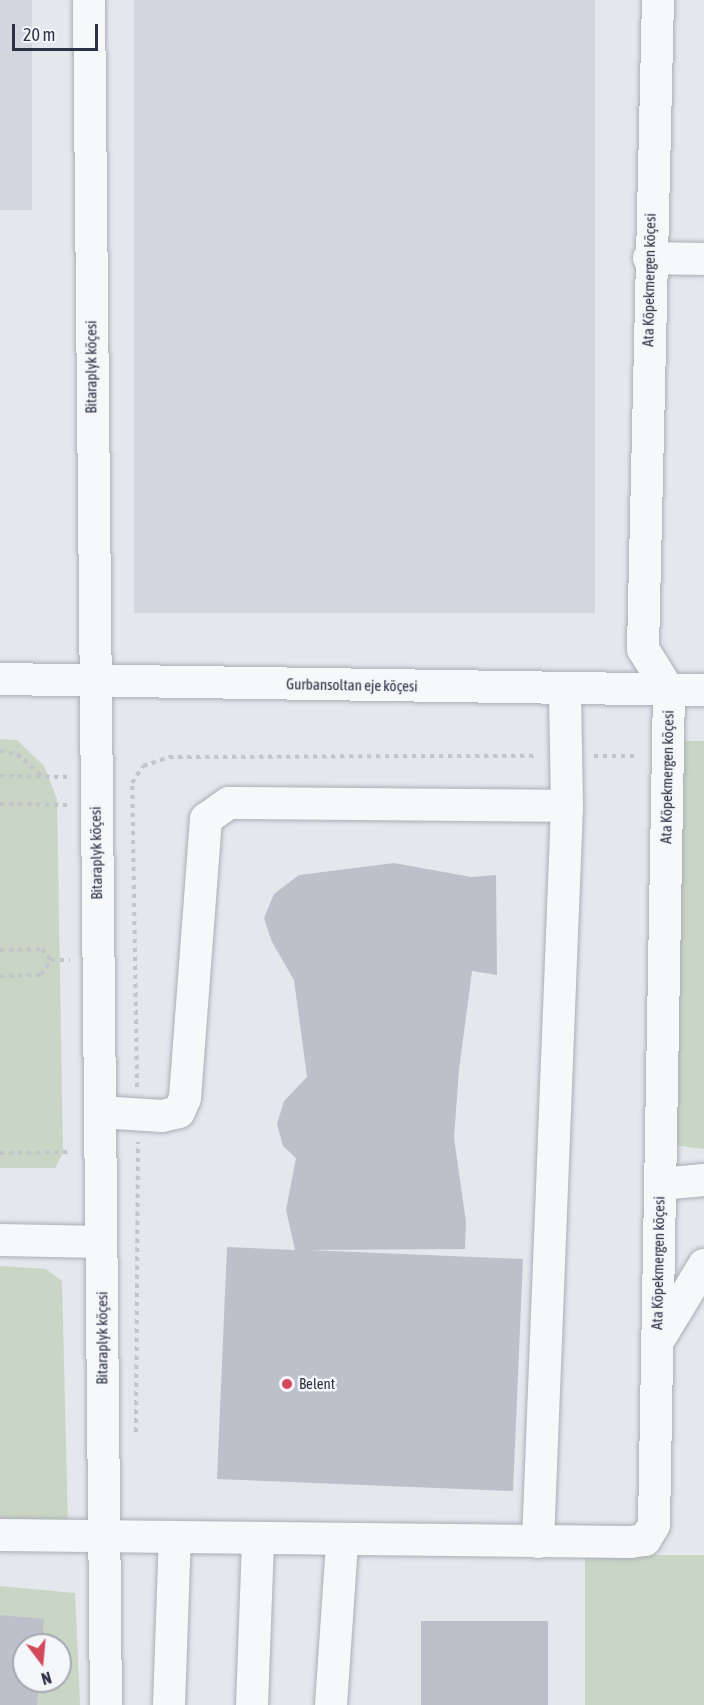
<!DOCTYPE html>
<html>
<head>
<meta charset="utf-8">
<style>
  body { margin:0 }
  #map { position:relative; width:704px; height:1705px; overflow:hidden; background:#e4e7ec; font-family:"Asap Condensed",sans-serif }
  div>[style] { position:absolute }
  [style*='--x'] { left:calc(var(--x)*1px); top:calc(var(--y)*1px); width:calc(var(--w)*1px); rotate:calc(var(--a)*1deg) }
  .built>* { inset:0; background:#d2d6de; transform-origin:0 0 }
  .green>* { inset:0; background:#c9d6c5; transform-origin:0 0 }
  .building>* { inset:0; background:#bbc0ca; transform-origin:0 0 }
  .path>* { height:4px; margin-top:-2px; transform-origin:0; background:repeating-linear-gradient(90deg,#c2c5cb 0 4.5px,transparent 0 9px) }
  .roads { filter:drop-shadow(0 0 2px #a9aeb7) drop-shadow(0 0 2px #a9aeb7) }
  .minor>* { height:32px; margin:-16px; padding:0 16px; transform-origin:16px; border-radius:16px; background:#f7f8fa }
  .dots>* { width:16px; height:16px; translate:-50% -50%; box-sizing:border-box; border:3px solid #f4f6f9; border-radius:50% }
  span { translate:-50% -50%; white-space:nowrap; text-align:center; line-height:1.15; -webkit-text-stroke:5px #f4f6f9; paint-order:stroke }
  .street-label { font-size:15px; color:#2b3445 }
  .poi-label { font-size:15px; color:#2b3445 }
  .left { translate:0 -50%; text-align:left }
  .north { position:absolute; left:12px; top:1633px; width:60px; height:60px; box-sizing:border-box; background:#f4f6f9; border:2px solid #a4a8b1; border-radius:50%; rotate:164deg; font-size:16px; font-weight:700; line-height:24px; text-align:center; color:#2b3445 }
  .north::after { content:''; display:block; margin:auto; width:21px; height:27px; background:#d1495b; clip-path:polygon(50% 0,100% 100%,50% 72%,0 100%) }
  .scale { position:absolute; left:12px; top:24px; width:86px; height:27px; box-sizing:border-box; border:3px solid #2b3445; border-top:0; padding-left:8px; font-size:18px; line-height:21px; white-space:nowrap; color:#2b3445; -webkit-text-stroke:4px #f4f6f9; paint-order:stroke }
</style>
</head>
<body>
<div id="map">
  <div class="built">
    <div style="left:0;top:0;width:32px;height:210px"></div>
    <div style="left:134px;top:0;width:461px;height:613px"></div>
  </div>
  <div class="green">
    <div style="clip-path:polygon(0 739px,17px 740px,44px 766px,57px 799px,63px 1153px,55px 1168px,0 1168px)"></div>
    <div style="clip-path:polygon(682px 741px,704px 741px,704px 1149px,673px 1145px)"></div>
    <div style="clip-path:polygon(0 1266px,46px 1269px,62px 1281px,68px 1525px,0 1527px)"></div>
    <div style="left:585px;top:1555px;width:119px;height:150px"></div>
    <div style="clip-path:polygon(evenodd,0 1586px,75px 1593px,80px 1705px,0 1705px,0 1586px,24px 1645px,60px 1645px,60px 1681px,24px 1681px,24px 1645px)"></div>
  </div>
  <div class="building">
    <div style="clip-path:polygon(394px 863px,471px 877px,496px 875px,497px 975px,472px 971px,459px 1070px,454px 1138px,466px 1222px,465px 1249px,308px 1250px,523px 1259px,513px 1491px,217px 1479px,227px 1247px,295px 1250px,286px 1210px,296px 1158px,283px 1146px,277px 1124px,284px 1101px,307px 1077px,294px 980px,272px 942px,264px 918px,274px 894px,299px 875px)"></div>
    <div style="clip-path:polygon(0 1615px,44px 1619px,42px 1645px,24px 1645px,24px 1681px,39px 1681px,37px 1705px,0 1705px)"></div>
    <div style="left:421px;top:1621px;width:127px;height:84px"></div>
  </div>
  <div class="path">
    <div style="--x:0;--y:751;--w:17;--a:10"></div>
    <div style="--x:17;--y:754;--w:33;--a:41"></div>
    <div style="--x:594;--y:756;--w:44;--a:0"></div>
    <div style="--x:0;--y:776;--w:67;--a:0.9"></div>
    <div style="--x:0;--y:804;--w:67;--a:0.9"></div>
    <div style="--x:0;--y:950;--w:42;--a:-1.4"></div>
    <div style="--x:42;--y:949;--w:14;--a:51"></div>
    <div style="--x:0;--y:976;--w:41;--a:-1.4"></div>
    <div style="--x:41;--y:975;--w:18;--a:-56"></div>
    <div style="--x:51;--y:960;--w:19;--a:0"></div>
    <div style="--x:137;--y:1087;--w:304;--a:-90.9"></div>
    <div style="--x:132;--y:783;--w:20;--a:-57"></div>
    <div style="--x:143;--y:766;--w:28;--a:-19"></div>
    <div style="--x:169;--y:757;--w:367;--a:-0.2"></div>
    <div style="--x:0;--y:1153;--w:71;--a:-0.8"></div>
    <div style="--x:136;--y:1432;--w:290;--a:-89.6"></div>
  </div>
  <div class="roads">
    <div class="minor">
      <div style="--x:89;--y:0;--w:1705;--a:89.43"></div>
      <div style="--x:649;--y:258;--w:55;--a:1"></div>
      <div style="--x:0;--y:679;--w:704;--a:0.9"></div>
      <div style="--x:100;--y:1112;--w:62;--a:3.7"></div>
      <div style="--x:162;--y:1116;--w:17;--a:-13"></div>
      <div style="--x:179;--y:1112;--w:15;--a:-67"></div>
      <div style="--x:185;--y:1098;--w:280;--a:-85.7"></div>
      <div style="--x:206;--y:819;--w:28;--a:-35"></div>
      <div style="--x:229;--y:803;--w:338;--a:0.5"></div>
      <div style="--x:660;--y:1184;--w:44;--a:-5.2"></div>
      <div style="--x:0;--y:1240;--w:101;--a:1.1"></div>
      <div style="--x:658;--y:1341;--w:89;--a:-58.8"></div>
      <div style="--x:0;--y:1535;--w:630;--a:0.64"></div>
      <div style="--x:630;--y:1542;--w:15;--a:-8"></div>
      <div style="--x:645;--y:1540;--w:17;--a:-59"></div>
      <div style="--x:654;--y:1525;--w:834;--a:-88.97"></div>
      <div style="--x:669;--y:691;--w:49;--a:-121.8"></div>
      <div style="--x:643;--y:649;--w:649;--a:-88.68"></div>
      <div style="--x:538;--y:1542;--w:737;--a:-87.74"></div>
      <div style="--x:567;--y:806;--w:117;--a:-91"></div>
      <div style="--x:169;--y:1705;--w:168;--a:-88"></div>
      <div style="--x:252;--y:1705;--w:165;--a:-87.9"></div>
      <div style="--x:331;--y:1705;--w:163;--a:-86.1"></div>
    </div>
  </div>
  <div class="dots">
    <div style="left:287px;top:1384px;background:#d1495b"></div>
  </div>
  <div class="street-label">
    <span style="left:649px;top:280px;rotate:-89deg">Ata Köpekmergen köçesi</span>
    <span style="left:91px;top:367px;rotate:-90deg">Bitaraplyk köçesi</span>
    <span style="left:352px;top:685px;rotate:1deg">Gurbansoltan eje köçesi</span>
    <span style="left:667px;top:777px;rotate:-89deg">Ata Köpekmergen köçesi</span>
    <span style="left:96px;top:853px;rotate:-91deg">Bitaraplyk köçesi</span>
    <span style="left:658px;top:1263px;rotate:-89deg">Ata Köpekmergen köçesi</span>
    <span style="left:102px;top:1338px;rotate:-90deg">Bitaraplyk köçesi</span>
  </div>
  <div class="poi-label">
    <span class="left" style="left:299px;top:1384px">Belent</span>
  </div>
  <div class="north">N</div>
  <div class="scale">20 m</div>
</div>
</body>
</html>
